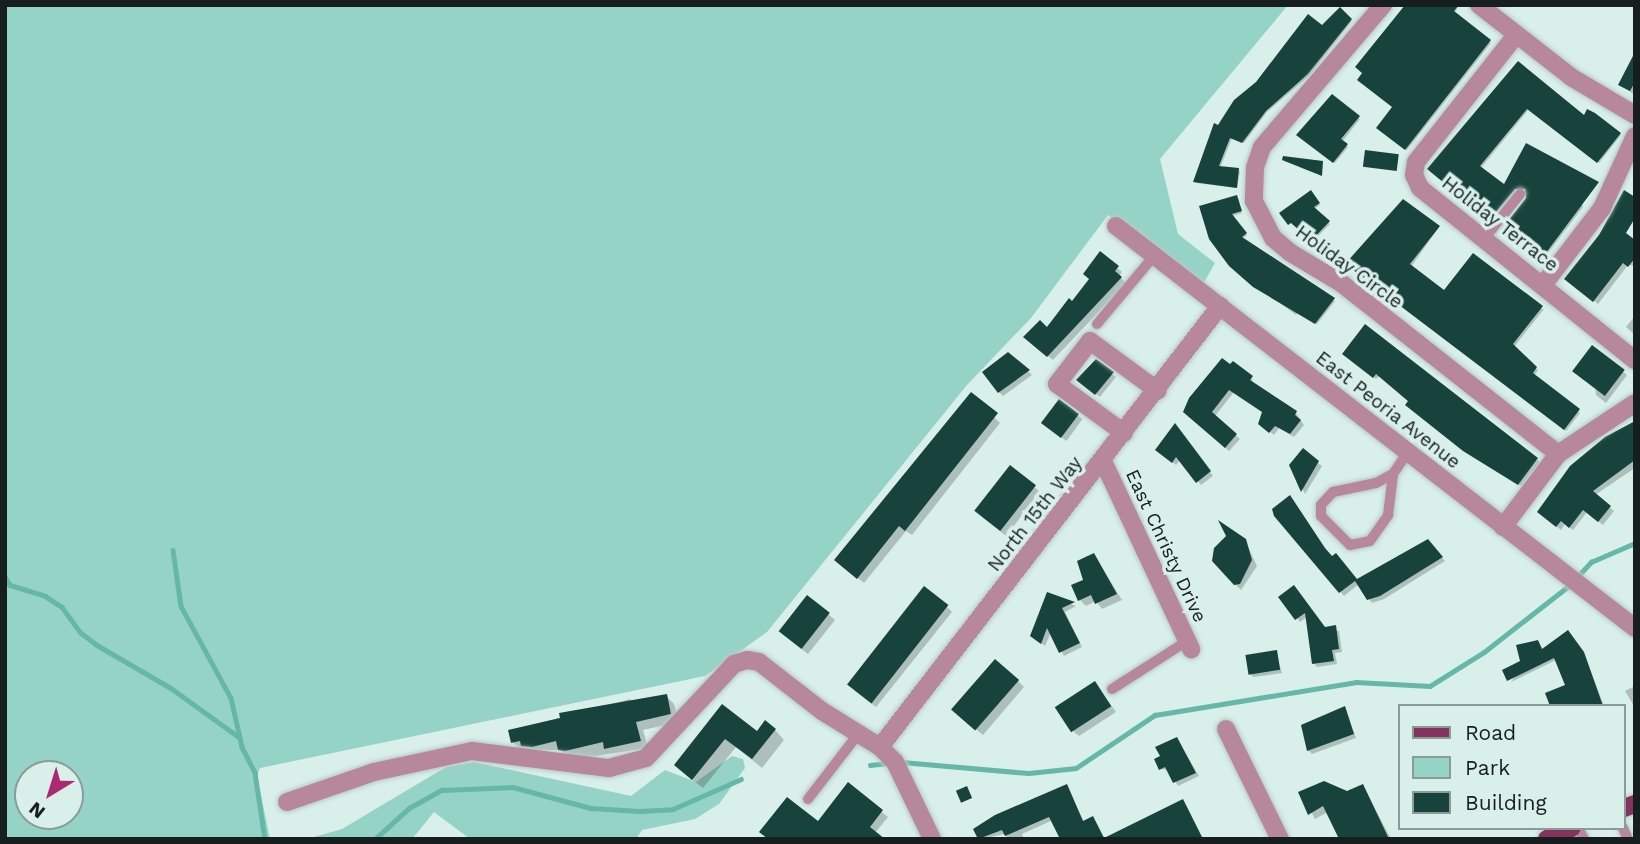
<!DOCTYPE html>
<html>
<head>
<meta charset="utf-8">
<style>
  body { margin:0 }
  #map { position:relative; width:1640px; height:844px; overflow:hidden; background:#d9efea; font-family:"Work Sans",sans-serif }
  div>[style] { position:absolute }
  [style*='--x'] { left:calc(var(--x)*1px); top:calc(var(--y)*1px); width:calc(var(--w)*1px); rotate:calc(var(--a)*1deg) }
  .green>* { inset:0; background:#96d3c7 }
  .shadow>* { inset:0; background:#0003; transform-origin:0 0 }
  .stream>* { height:4.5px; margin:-2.25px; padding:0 2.25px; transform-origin:2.25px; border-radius:2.25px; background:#65b7a8 }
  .building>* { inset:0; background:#17433c; transform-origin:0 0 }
  .roads { filter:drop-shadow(0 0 2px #b6cac5) drop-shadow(0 0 2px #b6cac5) }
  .service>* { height:10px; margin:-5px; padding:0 5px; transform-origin:5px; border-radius:5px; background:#b7879b }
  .minor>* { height:18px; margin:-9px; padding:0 9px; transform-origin:9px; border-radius:9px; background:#b7879b }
  .primary>* { height:18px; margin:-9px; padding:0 9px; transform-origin:9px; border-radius:9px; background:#85325c }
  span { translate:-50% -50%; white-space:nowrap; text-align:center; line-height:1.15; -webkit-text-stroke:7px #d9efea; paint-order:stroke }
  .street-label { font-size:19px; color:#171f1e }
  .frame { position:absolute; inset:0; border:7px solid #171f1e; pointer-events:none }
  .legend { position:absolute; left:1398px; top:704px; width:228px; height:126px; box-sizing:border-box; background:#d9efea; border:2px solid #8b9c98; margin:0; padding:9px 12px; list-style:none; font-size:21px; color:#171f1e }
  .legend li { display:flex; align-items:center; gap:14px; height:35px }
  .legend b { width:35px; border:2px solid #8b9c98 }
  .north { position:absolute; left:14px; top:760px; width:70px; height:70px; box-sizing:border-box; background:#d9efea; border:2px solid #8b9c98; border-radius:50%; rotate:218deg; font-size:19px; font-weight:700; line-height:28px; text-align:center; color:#171f1e }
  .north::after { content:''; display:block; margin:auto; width:24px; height:32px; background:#ad2971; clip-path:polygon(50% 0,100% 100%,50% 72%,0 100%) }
</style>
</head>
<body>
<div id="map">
  <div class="green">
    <div style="clip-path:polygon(evenodd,5px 5px,1288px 5px,1160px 159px,1178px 234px,1215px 263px,1201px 288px,1108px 215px,1031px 318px,967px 385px,767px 632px,705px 676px,260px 768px,257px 776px,270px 839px,5px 839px,5px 5px,28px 774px,70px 774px,70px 816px,28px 816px,28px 774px)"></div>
    <div style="clip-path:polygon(732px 756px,743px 759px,745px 768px,719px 804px,695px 819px,642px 830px,636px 839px,470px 839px,434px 812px,412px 839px,307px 839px,342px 829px,446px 767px,474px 762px,631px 796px,665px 770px,696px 782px)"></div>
  </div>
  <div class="shadow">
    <div style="clip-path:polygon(1409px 5px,1459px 5px,1454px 14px,1491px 43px,1407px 150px,1378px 128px,1394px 107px)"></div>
    <div style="clip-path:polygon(1340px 10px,1352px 21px,1309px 76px,1267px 112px,1244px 143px,1232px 138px,1220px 168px,1240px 171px,1237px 188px,1196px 183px,1218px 127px)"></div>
    <div style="clip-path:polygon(1635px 56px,1635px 95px,1621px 86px)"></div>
    <div style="clip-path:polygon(1518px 64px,1585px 118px,1594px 114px,1621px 135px,1599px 163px,1529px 109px,1481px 168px,1505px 187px,1527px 146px,1580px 199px,1583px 207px,1542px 261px,1503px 229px,1528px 199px,1527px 189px,1516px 190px,1492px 220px,1430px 169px)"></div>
    <div style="clip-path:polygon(1332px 97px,1360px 119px,1342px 142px,1348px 147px,1335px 163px,1299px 135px)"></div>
    <div style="clip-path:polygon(1311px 193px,1320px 205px,1314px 209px,1330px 224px,1313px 241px,1281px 213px)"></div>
    <div style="clip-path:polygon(1237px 197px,1242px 213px,1232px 216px,1247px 235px,1242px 239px,1335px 301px,1317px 324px,1300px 310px,1296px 315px,1233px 268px,1210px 238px)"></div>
    <div style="clip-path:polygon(1608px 222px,1635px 242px,1635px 266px,1628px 265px,1598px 304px,1567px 279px)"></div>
    <div style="clip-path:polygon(1439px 227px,1411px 267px,1444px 293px,1544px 309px,1514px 347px,1538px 370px,1534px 376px,1580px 413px,1566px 431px,1350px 266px)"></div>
    <div style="clip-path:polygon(1100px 254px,1122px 272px,1119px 276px,1126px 283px,1053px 360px,1030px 342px,1072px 303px,1091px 279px)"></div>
    <div style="clip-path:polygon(1635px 316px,1635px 335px,1626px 327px)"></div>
    <div style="clip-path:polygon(1366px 327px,1540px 462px,1521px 486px,1468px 454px,1379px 376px,1376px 379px,1347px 356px)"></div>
    <div style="clip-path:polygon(1592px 347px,1627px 375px,1606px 403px,1596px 395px)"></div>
    <div style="clip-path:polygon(1008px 354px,1032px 375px,1003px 396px,999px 392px)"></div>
    <div style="clip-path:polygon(1112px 374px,1116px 377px,1100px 397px,1082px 383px)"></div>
    <div style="clip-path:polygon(1252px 378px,1253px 384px,1296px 413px,1304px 425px,1294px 437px,1279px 428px,1274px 435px,1264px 427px,1263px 412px,1234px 392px,1215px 416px,1240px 439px,1229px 451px,1185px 412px)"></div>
    <div style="clip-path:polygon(971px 395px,1000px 423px,912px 535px,906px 531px,864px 583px,842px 566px)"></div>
    <div style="left:1059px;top:402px;width:29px;height:27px;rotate:36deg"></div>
    <div style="clip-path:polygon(1635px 427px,1635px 468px,1595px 495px,1614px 511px,1603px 525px,1587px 512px,1573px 530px,1565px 524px,1561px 530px,1543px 516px)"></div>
    <div style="clip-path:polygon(1178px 429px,1213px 476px,1201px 485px,1180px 460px,1176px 465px,1161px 453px)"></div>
    <div style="clip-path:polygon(1318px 463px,1322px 466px,1305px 494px,1291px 465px)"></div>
    <div style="clip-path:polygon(1034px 487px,1040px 492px,1006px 536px,982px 517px)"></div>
    <div style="clip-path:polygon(1275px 516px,1357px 581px,1427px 541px,1445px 561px,1384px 599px,1372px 603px,1359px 584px,1344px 596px)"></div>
    <div style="clip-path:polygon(1245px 541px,1257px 566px,1241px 590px,1235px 584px)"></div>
    <div style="clip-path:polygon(1094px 555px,1122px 600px,1102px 609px,1096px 601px,1086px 606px,1080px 600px)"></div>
    <div style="clip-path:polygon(1297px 591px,1325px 629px,1339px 631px,1342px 652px,1335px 653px,1337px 664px,1317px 667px,1314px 663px,1307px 617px,1300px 622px,1281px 597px)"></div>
    <div style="clip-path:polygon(1048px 594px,1076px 606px,1065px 612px,1082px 647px,1064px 656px,1051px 632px,1045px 646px,1036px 639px)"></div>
    <div style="clip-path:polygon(807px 597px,835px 620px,808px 654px,786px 637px)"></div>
    <div style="clip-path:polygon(946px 606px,952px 612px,876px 707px,854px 690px)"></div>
    <div style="clip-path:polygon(1538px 642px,1543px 650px,1585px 656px,1604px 706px,1551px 706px,1567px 686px,1556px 660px,1511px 682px)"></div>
    <div style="clip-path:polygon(1276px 652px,1282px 673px,1253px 677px,1250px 673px)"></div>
    <div style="clip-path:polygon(1018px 681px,1024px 687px,983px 735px,960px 716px)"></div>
    <div style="clip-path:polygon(1095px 683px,1116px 712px,1079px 736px,1073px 731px)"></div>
    <div style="clip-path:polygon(1635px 686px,1635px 705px,1634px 706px,1625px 691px)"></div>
    <div style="clip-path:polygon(666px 696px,674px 704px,679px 722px,643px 730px,648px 748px,575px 759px,560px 750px,521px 750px,513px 742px,510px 731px,630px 699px,634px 703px)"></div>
    <div style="clip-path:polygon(723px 707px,757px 734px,775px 730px,784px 740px,762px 768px,736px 747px,703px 788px,686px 775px)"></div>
    <div style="clip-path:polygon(1345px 708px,1356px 738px,1312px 754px,1308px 750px)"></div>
    <div style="clip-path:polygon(1177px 739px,1199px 776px,1178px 786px,1169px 770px,1160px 769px,1162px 757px)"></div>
    <div style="clip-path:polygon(848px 785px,888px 817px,875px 833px,818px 823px)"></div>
    <div style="clip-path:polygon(1066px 786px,1084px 822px,1093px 818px,1105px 839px,1053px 820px,1022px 834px,1024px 839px,1008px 839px,1005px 834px,980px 839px,975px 830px)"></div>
    <div style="clip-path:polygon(1363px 786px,1391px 839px,1341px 839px,1328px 812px,1315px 819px,1301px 793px,1347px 793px)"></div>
  </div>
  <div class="stream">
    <div style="--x:173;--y:550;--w:57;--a:81.9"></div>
    <div style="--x:181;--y:606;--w:105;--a:61.5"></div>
    <div style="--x:231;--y:698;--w:50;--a:77.3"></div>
    <div style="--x:242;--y:747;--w:29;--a:63"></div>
    <div style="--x:255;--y:773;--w:67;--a:81.4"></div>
    <div style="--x:5;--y:577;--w:9;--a:58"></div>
    <div style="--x:10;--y:585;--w:37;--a:17"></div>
    <div style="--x:45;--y:596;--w:20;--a:33"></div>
    <div style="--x:62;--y:607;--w:31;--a:54"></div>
    <div style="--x:80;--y:632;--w:21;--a:37"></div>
    <div style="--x:97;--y:645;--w:86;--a:30.2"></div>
    <div style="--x:171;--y:688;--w:85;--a:35.9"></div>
    <div style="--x:1577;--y:577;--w:21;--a:-47"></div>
    <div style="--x:1591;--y:562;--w:48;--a:-23.4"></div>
    <div style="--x:902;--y:762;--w:127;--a:5"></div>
    <div style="--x:1029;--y:773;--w:47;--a:-6.1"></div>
    <div style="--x:1076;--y:768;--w:95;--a:-33.9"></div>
    <div style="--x:1155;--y:715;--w:204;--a:-9.3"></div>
    <div style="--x:1356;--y:682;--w:74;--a:3.1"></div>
    <div style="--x:1430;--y:686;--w:64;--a:-32.2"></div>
    <div style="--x:1484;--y:652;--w:110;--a:-38"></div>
    <div style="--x:870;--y:765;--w:20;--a:-6"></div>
    <div style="--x:375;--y:839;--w:46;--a:-42.4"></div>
    <div style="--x:409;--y:808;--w:38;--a:-29"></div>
    <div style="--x:442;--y:790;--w:71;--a:-2.4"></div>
    <div style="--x:513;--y:787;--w:81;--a:15.1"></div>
    <div style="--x:591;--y:808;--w:48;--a:3.6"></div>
    <div style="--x:639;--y:811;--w:34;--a:-3"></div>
    <div style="--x:673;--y:809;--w:74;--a:-23.8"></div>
  </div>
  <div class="building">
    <div style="clip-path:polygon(1405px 5px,1459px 5px,1454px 11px,1491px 40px,1405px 150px,1376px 128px,1392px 107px,1357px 80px,1362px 73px,1355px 67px)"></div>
    <div style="clip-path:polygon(1340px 7px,1352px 19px,1308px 74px,1266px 111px,1242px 143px,1230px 138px,1219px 166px,1239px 168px,1237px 188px,1193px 182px,1214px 123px,1218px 125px,1234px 100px,1256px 82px,1308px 14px,1322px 25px)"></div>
    <div style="clip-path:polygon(1635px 52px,1635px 82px,1630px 91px,1618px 85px)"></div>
    <div style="clip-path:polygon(1518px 61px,1584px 115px,1587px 109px,1595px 113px,1621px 133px,1597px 163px,1527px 109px,1480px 166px,1504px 184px,1526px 143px,1599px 182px,1540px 261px,1501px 230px,1526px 198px,1525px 189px,1515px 189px,1489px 220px,1427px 169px)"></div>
    <div style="clip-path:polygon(1332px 94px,1360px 116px,1341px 139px,1348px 144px,1333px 163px,1296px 135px)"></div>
    <div style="left:1365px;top:150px;width:34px;height:17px;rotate:7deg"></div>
    <div style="clip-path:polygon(1283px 156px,1323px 161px,1322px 176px,1282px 160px)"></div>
    <div style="clip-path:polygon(1311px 190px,1320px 203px,1314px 207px,1330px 221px,1311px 241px,1291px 223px,1288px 225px,1279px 213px)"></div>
    <div style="clip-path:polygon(1624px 190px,1635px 197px,1635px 218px,1626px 233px,1635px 240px,1635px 258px,1628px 267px,1623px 263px,1593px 302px,1564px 279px,1599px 235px)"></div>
    <div style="clip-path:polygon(1237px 195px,1242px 211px,1232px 214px,1247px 233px,1242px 237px,1335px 298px,1315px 324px,1253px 287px,1229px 266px,1209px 239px,1199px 206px)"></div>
    <div style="clip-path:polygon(1403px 199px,1440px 226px,1410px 264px,1444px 290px,1473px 253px,1543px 306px,1513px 344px,1537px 367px,1533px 373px,1580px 409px,1564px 430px,1345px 264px)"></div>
    <div style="clip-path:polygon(1100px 251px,1119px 266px,1115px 271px,1122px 277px,1047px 357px,1023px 337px,1040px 320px,1047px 327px,1069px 298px,1072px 301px,1089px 279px,1083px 274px)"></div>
    <div style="clip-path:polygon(1365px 324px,1538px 458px,1518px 485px,1463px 451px,1405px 405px,1408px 401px,1376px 374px,1373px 378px,1342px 354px)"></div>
    <div style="left:1592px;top:345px;width:41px;height:33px;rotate:37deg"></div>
    <div style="clip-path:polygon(1008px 352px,1030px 370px,998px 393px,982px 372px)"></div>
    <div style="clip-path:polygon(1222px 358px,1230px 364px,1233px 361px,1253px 376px,1250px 380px,1297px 411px,1295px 415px,1301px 420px,1290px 434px,1275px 426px,1269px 433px,1258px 424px,1262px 412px,1229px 390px,1212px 412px,1237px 434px,1225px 448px,1183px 412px,1189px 398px)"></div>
    <div style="clip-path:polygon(1096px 359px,1114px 372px,1095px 395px,1076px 380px)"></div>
    <div style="clip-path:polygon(971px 392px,998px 413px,905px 531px,899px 526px,857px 579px,834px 560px)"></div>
    <div style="left:1059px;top:399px;width:25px;height:30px;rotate:37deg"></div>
    <div style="clip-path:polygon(1635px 421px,1635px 460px,1593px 491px,1611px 506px,1598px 522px,1583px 510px,1569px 528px,1561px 521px,1556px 527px,1537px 512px,1570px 466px,1605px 437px)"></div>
    <div style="clip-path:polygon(1175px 423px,1211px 471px,1196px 483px,1176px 457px,1172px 463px,1155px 450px)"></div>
    <div style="clip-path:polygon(1303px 448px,1319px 461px,1301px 492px,1289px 465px)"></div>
    <div style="left:1010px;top:465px;width:33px;height:58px;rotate:38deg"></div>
    <div style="clip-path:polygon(1290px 495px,1325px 548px,1332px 556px,1336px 553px,1357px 579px,1428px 539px,1443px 557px,1380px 596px,1367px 600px,1355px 581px,1339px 593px,1274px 516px,1272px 509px)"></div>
    <div style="clip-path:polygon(1218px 520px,1246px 539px,1252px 560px,1240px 584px,1234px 585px,1212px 561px,1214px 548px,1226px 536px)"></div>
    <div style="clip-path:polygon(1094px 553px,1117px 594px,1095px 604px,1091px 595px,1078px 601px,1071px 585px,1083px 580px,1077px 561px)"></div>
    <div style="clip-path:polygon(1294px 585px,1325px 627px,1336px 625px,1339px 649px,1332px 650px,1334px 661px,1312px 664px,1305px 613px,1295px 620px,1278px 597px)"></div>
    <div style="left:924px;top:586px;width:31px;height:125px;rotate:38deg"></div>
    <div style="clip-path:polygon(1047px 592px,1075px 602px,1062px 608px,1080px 643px,1059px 653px,1047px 628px,1041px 644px,1030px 636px)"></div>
    <div style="left:807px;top:595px;width:29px;height:46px;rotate:38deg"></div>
    <div style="clip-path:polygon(1568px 630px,1584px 652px,1603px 706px,1550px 706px,1545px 693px,1565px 685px,1554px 658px,1507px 681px,1502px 670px,1520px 661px,1516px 645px,1538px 640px,1542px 649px)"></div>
    <div style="left:1277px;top:650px;width:20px;height:32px;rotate:81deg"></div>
    <div style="left:995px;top:659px;width:32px;height:67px;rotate:41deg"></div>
    <div style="left:1095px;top:681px;width:30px;height:48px;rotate:57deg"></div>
    <div style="clip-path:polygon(667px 694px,671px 714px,636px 722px,641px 741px,604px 749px,603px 742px,565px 751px,558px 750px,556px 741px,532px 747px,521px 746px,520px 741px,511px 743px,508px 730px,560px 718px,559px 713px)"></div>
    <div style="clip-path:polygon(722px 704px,757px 731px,765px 720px,776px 729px,752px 759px,725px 739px,692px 780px,674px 765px)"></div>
    <div style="clip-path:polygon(1345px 706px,1354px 734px,1307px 751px,1301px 725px)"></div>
    <div style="clip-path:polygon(1177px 737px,1196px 773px,1173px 783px,1165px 767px,1159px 770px,1154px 759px,1160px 756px,1155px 747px)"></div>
    <div style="clip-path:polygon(1324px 781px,1347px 791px,1363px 784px,1389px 839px,1339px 839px,1323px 806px,1308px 815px,1298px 792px)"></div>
    <div style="clip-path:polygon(848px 782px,883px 810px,870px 827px,885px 839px,768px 839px,759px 832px,787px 797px,818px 821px)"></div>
    <div style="clip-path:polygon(1067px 784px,1083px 821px,1093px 816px,1104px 838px,1183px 799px,1203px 839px,1060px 839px,1049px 817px,1005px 836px,1002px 830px,978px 839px,973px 829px,995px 815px)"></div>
    <div style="left:967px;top:786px;width:13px;height:12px;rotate:67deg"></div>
  </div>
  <div class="roads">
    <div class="service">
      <div style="--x:1484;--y:239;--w:58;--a:-51.3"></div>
      <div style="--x:1097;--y:324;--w:87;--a:-50.1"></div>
      <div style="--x:1393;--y:474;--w:19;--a:152"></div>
      <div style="--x:1376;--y:483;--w:44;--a:168.2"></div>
      <div style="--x:1333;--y:492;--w:18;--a:133"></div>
      <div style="--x:1321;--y:505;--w:11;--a:90"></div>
      <div style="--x:1321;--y:516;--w:41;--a:45"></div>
      <div style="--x:1350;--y:545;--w:20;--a:-11"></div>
      <div style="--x:1370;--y:541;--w:32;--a:-55"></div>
      <div style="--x:1388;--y:515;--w:41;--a:-83"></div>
      <div style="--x:1393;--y:474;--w:27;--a:-56"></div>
      <div style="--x:1112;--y:689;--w:89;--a:-32.6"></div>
      <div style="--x:808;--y:799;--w:83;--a:-52.3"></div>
      <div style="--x:1578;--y:828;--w:13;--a:61"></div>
      <div style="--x:1623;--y:828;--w:12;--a:66"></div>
    </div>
    <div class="minor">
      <div style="--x:1383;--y:5;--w:187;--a:130.4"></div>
      <div style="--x:1262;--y:147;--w:21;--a:109"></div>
      <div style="--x:1255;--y:167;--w:34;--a:92"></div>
      <div style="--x:1254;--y:201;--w:42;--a:62.8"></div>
      <div style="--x:1273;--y:238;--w:23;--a:40"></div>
      <div style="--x:1291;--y:253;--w:58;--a:31"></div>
      <div style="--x:1341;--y:283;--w:276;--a:38.2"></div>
      <div style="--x:1479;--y:5;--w:117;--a:38"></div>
      <div style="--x:1571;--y:77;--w:74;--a:30.7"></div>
      <div style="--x:1516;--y:35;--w:162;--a:128.2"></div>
      <div style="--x:1416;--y:162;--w:13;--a:99"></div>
      <div style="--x:1414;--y:175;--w:14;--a:65"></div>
      <div style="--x:1420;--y:188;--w:275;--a:38.7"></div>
      <div style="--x:1116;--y:226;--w:656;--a:37.76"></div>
      <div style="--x:1543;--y:285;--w:97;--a:-52.5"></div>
      <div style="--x:1602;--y:208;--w:79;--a:-65.4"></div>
      <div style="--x:1124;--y:433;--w:83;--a:-143.8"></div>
      <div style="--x:1057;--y:384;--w:54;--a:-52.5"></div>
      <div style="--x:1090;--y:341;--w:84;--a:36.3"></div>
      <div style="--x:1103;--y:461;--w:208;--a:64.9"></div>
      <div style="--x:1503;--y:527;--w:91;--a:-53"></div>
      <div style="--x:1558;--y:454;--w:92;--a:-33.5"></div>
      <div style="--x:1226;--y:729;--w:123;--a:63.9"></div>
      <div style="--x:880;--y:747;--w:557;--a:-52.37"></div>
      <div style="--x:287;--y:802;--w:92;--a:-19"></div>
      <div style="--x:374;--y:772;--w:100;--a:-12.1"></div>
      <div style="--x:472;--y:751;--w:138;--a:7.1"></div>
      <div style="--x:609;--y:768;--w:38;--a:-15"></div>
      <div style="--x:646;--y:758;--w:129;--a:-46.9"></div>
      <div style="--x:734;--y:664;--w:14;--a:-17"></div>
      <div style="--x:747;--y:660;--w:12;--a:9"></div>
      <div style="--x:759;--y:662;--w:80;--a:37.9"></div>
      <div style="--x:822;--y:711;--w:68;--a:31.8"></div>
      <div style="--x:880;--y:747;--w:21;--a:45"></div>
      <div style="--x:895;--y:762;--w:85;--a:64.3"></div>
    </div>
    <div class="primary">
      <div style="--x:1624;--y:808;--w:12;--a:-20"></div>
      <div style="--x:1547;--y:839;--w:27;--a:-24"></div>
    </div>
  </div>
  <div class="street-label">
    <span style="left:1500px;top:224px;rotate:38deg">Holiday Terrace</span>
    <span style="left:1349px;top:267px;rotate:36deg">Holiday Circle</span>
    <span style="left:1388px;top:410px;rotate:38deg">East Peoria Avenue</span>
    <span style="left:1035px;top:514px;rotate:-52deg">North 15th Way</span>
    <span style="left:1166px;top:546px;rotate:65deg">East Christy Drive</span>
  </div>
  <div class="frame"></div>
  <ul class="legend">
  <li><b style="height:9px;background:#85325c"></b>Road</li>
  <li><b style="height:19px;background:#96d3c7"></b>Park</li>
  <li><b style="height:19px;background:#17433c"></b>Building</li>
  </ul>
  <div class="north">N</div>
</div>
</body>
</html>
